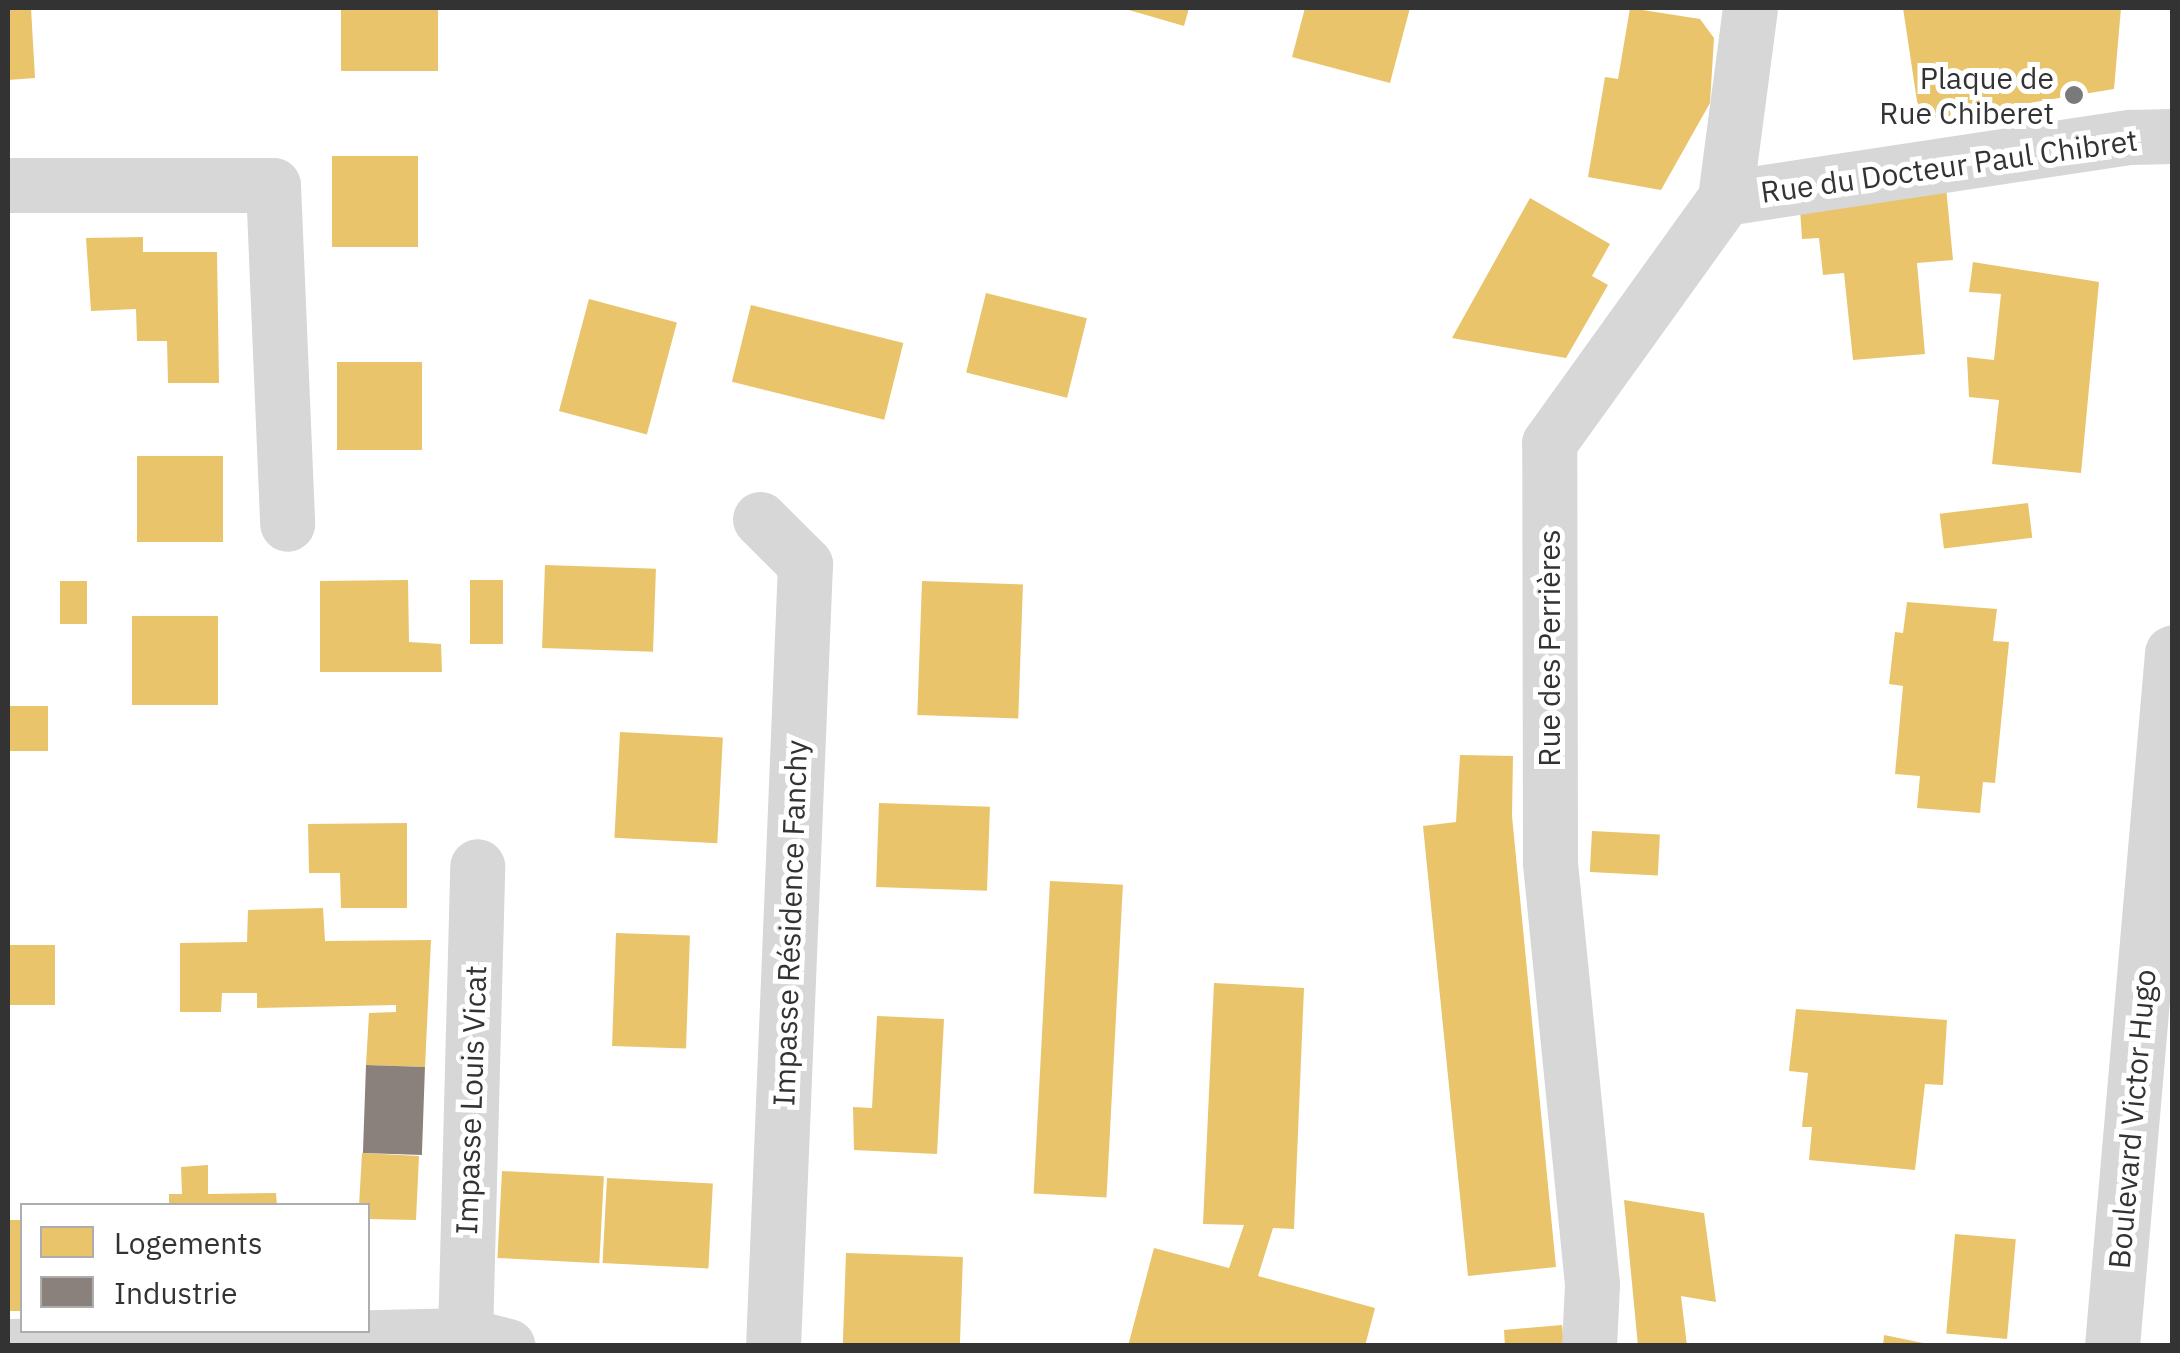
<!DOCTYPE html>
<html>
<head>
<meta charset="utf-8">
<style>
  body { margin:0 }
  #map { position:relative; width:2180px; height:1353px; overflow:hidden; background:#fff; font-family:"IBM Plex Sans",sans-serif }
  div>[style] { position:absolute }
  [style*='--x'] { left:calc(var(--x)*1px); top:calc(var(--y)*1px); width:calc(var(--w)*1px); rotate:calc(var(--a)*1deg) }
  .homes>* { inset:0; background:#e9c46a; transform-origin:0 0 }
  .industry>* { inset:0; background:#8a817c; transform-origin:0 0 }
  .minor>* { height:55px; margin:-27.5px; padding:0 27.5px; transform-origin:27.5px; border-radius:27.5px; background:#d7d7d7 }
  .dots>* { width:28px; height:28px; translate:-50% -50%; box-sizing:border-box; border:5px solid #fff; border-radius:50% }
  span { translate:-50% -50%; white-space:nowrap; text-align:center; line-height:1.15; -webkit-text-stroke:10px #fff; paint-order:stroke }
  .poi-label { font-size:30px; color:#333 }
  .right { translate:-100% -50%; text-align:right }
  .street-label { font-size:30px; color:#333 }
  .frame { position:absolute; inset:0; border:10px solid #333; pointer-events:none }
  .legend { position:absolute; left:20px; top:1203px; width:350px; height:130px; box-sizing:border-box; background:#fff; border:2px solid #adadad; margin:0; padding:12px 18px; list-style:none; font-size:30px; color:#333 }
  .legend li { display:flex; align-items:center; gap:20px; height:50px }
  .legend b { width:50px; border:2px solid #adadad }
</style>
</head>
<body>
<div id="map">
  <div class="homes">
    <div style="clip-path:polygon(8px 8px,31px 8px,35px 78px,8px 80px)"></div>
    <div style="left:341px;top:8px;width:97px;height:63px"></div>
    <div style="clip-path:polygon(1122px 8px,1189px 8px,1184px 26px)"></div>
    <div style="clip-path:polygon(1305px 8px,1410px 8px,1390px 83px,1292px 57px)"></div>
    <div style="clip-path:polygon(1630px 8px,1700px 19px,1714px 38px,1710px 103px,1661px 190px,1588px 177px,1605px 77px,1618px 79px)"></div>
    <div style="clip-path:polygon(1903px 8px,2121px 8px,2114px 89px,1920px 121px)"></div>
    <div style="left:332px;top:156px;width:86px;height:91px"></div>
    <div style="clip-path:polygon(1946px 187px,1953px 260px,1917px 263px,1925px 354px,1853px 360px,1844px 273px,1823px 275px,1819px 238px,1802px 239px,1800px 209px)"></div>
    <div style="clip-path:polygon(1530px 198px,1610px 244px,1592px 276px,1608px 285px,1566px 358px,1452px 338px)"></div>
    <div style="clip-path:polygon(143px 237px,143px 252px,217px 252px,219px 383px,168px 383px,167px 341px,137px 341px,136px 309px,91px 311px,86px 238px)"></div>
    <div style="clip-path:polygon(1973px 262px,2099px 282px,2081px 473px,1992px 464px,1999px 400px,1969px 397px,1967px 357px,1994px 360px,2001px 294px,1969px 292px)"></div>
    <div style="left:986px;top:293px;width:104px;height:82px;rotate:14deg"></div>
    <div style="left:589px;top:299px;width:91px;height:116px;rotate:15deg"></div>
    <div style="left:751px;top:305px;width:157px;height:79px;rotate:14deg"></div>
    <div style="left:337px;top:362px;width:85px;height:88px"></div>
    <div style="left:137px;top:456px;width:86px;height:86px"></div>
    <div style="left:2028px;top:503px;width:35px;height:89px;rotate:83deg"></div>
    <div style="left:545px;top:565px;width:111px;height:83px;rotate:2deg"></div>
    <div style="clip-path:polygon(408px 580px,409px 642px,441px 644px,442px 672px,320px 672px,320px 581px)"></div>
    <div style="left:470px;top:580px;width:33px;height:64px"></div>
    <div style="left:60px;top:581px;width:27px;height:43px"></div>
    <div style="left:922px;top:581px;width:101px;height:134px;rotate:2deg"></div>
    <div style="clip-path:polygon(1907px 602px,1997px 609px,1993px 641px,2009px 642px,1995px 783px,1983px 782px,1980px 813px,1917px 808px,1920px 776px,1895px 774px,1903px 686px,1889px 684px,1895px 632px,1903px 633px)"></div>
    <div style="left:132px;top:616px;width:86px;height:89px"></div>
    <div style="left:8px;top:706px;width:40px;height:45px"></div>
    <div style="left:620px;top:732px;width:103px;height:106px;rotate:3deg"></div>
    <div style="clip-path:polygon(1460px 755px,1513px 756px,1512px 816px,1556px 1267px,1468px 1276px,1423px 826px,1456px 822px)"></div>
    <div style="left:879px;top:803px;width:111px;height:84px;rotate:2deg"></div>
    <div style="clip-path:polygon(407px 823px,407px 908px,341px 908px,340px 873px,309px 873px,308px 824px)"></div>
    <div style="left:1592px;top:831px;width:68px;height:41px;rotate:3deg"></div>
    <div style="left:1050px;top:881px;width:73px;height:313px;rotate:3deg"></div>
    <div style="clip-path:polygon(323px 908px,325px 941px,431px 940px,425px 1067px,366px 1065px,369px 1013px,396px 1012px,396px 1005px,257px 1008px,257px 993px,222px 993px,221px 1012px,180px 1012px,180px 943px,247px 942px,248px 910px)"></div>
    <div style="left:616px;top:933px;width:74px;height:113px;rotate:2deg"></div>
    <div style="left:8px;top:945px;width:47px;height:60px"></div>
    <div style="clip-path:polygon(1214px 983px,1304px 988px,1294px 1229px,1273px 1228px,1258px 1276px,1375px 1308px,1365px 1346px,1128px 1346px,1154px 1248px,1229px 1268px,1244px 1225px,1203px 1224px)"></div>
    <div style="clip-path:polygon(1796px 1009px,1947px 1020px,1943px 1085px,1925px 1084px,1915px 1170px,1809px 1160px,1812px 1127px,1802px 1127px,1808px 1073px,1789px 1071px)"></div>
    <div style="clip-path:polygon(877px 1016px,944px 1019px,937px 1154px,854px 1150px,853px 1107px,872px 1108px)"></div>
    <div style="clip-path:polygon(362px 1153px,419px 1156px,416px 1220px,368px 1219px,368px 1206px,359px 1206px)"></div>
    <div style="clip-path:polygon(208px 1165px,208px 1194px,276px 1193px,277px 1206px,169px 1206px,169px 1194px,182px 1194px,181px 1167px)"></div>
    <div style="left:502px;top:1171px;width:102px;height:87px;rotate:3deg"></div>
    <div style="left:607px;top:1178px;width:106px;height:85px;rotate:3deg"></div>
    <div style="clip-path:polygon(1624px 1200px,1704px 1213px,1716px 1302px,1681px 1296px,1687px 1346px,1638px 1346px)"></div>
    <div style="left:8px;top:1220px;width:14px;height:91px"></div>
    <div style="left:1955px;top:1234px;width:61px;height:100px;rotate:5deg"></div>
    <div style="left:846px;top:1253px;width:117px;height:93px;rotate:2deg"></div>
    <div style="clip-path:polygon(1562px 1325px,1564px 1346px,1505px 1346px,1504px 1330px)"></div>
    <div style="clip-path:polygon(1884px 1335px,1928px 1344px,1928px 1346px,1883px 1346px)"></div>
  </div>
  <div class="industry">
    <div style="left:366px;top:1065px;width:59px;height:88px;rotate:2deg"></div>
  </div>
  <div class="minor">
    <div style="--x:8;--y:185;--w:265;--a:0"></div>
    <div style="--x:273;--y:185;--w:339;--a:87.6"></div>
    <div style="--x:1725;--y:198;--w:410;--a:-8.6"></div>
    <div style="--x:2130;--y:137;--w:42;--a:-1.4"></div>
    <div style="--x:760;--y:519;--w:64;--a:45"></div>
    <div style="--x:805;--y:564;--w:783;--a:92.34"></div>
    <div style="--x:465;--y:1335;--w:469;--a:-88.5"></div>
    <div style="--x:10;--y:1346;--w:455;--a:-1.4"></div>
    <div style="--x:465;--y:1335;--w:44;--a:14.3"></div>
    <div style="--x:1589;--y:1346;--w:62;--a:-87.2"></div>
    <div style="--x:1592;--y:1284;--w:424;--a:-95.7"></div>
    <div style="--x:1550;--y:862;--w:419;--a:-90.1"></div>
    <div style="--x:1549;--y:443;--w:302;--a:-54.3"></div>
    <div style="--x:1725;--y:198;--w:192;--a:-82.5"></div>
    <div style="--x:2112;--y:1346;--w:696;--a:-85.05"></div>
  </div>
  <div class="dots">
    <div style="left:2074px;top:95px;background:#7a7a7a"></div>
  </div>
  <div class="poi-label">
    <span class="right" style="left:2054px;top:95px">Plaque de<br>Rue Chiberet</span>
  </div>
  <div class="street-label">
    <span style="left:1949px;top:166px;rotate:-8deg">Rue du Docteur Paul Chibret</span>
    <span style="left:1549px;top:648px;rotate:-90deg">Rue des Perrières</span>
    <span style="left:790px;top:923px;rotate:-88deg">Impasse Résidence Fanchy</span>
    <span style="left:471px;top:1100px;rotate:-88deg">Impasse Louis Vicat</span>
    <span style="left:2132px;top:1119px;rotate:-85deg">Boulevard Victor Hugo</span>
  </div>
  <div class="frame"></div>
  <ul class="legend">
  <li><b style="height:28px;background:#e9c46a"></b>Logements</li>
  <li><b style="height:28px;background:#8a817c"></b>Industrie</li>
  </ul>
</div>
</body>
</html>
